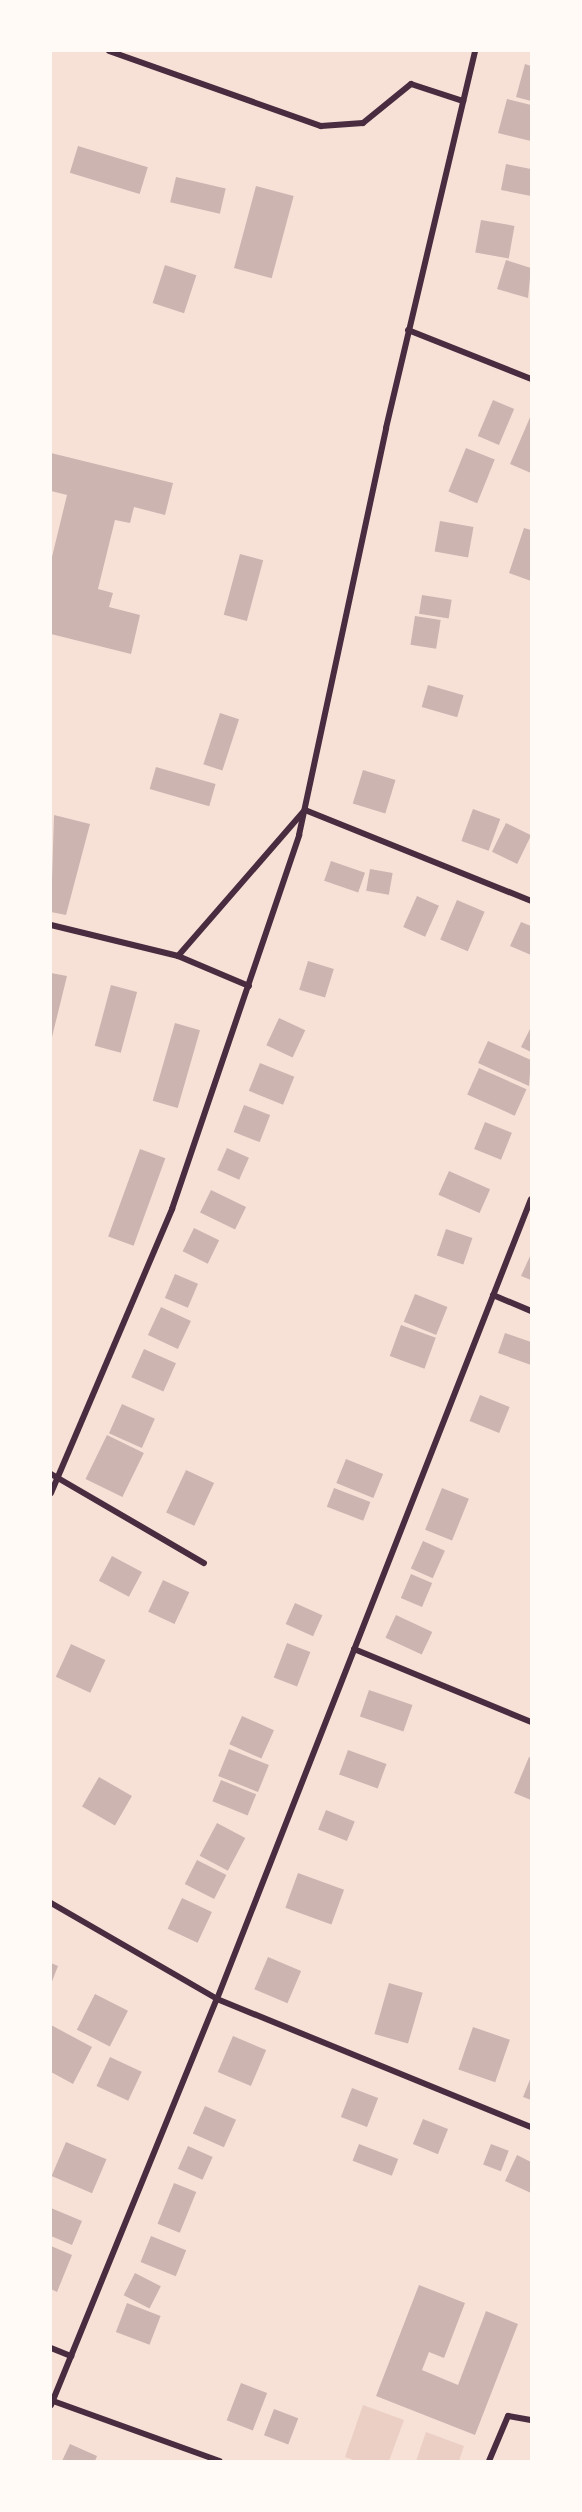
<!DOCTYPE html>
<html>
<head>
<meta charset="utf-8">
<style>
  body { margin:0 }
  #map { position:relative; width:582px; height:2512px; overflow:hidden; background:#f7e1d7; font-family:Arial,sans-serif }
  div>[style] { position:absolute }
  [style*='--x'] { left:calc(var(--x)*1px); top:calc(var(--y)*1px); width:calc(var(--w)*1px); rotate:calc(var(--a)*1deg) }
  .green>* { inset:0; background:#ebcfc5 }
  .building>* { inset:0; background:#ccb4b1; transform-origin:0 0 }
  .minor>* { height:6px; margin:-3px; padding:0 3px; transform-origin:3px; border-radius:3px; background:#4a2c40 }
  span { translate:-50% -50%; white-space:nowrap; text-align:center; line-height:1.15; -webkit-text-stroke:6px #fffaf5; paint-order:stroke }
  .frame { position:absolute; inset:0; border:52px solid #fffaf5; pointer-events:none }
</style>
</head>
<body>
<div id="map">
  <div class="green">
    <div style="clip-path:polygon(363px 2405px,404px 2420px,389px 2461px,356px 2461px,345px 2457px)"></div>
    <div style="clip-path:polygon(426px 2432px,464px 2446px,459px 2461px,416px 2461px)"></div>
  </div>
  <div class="building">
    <div style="clip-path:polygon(525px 64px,531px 66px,531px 101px,516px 97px)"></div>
    <div style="clip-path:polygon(507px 99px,531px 105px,531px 141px,498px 133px)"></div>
    <div style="left:78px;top:146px;width:73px;height:28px;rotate:17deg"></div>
    <div style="clip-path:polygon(506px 164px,531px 169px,531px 196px,501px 190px)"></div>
    <div style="left:176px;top:177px;width:51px;height:26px;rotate:13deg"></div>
    <div style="left:256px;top:186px;width:39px;height:85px;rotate:15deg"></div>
    <div style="left:481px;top:220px;width:34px;height:33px;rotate:10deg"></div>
    <div style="clip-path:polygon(506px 260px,531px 268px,528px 298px,497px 289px)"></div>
    <div style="left:165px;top:265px;width:33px;height:40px;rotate:18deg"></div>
    <div style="left:493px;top:400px;width:23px;height:39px;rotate:23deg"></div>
    <div style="clip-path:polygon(531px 415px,531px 473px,510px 464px)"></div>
    <div style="left:466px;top:448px;width:31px;height:47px;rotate:22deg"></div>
    <div style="clip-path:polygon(51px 453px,173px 483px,165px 515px,134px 507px,130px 523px,115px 520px,98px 589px,113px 593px,109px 607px,140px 615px,131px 654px,51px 634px,51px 561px,67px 495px,51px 491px)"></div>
    <div style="left:440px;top:521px;width:34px;height:31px;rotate:10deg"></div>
    <div style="clip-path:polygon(524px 528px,531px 530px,531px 581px,509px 573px)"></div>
    <div style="left:240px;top:554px;width:24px;height:63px;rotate:15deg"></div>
    <div style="left:422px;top:595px;width:30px;height:19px;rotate:9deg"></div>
    <div style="left:415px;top:616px;width:26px;height:29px;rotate:9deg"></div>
    <div style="left:428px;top:685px;width:37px;height:23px;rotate:16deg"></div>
    <div style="left:220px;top:713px;width:20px;height:54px;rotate:18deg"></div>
    <div style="left:156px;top:767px;width:62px;height:23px;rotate:16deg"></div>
    <div style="left:363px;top:770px;width:34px;height:35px;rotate:17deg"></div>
    <div style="left:473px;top:809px;width:29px;height:34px;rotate:20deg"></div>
    <div style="clip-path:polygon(54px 815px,90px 824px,66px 915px,51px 912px)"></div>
    <div style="left:506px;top:823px;width:28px;height:32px;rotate:26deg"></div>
    <div style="left:331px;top:861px;width:36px;height:21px;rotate:19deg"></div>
    <div style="left:370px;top:869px;width:23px;height:22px;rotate:10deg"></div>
    <div style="left:417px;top:896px;width:24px;height:34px;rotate:24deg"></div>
    <div style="left:457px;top:900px;width:30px;height:43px;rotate:23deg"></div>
    <div style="clip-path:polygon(521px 922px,531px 926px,531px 955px,510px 946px)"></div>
    <div style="left:308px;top:961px;width:27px;height:30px;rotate:17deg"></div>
    <div style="clip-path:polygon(51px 973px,67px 976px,52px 1037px,51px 1037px)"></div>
    <div style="left:111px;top:985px;width:27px;height:63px;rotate:15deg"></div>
    <div style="left:279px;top:1018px;width:29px;height:30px;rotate:25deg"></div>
    <div style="left:175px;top:1023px;width:26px;height:81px;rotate:16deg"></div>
    <div style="clip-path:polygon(531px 1027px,531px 1052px,521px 1047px)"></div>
    <div style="clip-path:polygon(488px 1041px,531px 1060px,529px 1086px,478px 1063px)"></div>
    <div style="left:260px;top:1063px;width:37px;height:30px;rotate:22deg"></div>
    <div style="left:479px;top:1068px;width:52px;height:29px;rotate:24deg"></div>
    <div style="left:244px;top:1105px;width:28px;height:29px;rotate:21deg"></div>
    <div style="left:485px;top:1122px;width:29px;height:29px;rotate:22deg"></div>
    <div style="left:227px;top:1148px;width:24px;height:24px;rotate:24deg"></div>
    <div style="left:140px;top:1149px;width:27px;height:93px;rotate:20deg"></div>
    <div style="left:449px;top:1171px;width:45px;height:26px;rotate:24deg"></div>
    <div style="left:211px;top:1190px;width:39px;height:25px;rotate:26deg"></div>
    <div style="left:194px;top:1228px;width:28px;height:26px;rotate:26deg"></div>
    <div style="left:446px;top:1229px;width:28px;height:28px;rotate:19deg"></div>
    <div style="clip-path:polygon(531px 1254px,531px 1280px,521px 1276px)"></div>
    <div style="left:175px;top:1274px;width:25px;height:26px;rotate:23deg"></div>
    <div style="left:415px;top:1294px;width:35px;height:30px;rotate:22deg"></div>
    <div style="left:161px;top:1307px;width:33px;height:31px;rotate:25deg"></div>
    <div style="left:401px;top:1325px;width:37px;height:33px;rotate:20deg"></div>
    <div style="clip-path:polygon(505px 1333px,531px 1342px,531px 1365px,498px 1353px)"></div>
    <div style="left:144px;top:1349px;width:35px;height:31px;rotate:24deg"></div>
    <div style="left:480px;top:1395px;width:32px;height:28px;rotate:22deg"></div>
    <div style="left:122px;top:1404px;width:36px;height:32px;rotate:24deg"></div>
    <div style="left:107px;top:1435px;width:41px;height:49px;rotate:26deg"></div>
    <div style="left:346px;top:1459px;width:40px;height:26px;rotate:22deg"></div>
    <div style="left:186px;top:1470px;width:31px;height:47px;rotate:25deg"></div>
    <div style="left:334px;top:1488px;width:39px;height:20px;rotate:21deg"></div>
    <div style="left:442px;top:1488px;width:29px;height:45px;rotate:22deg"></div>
    <div style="left:423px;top:1541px;width:24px;height:30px;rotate:24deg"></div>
    <div style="left:112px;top:1556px;width:34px;height:28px;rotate:28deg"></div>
    <div style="left:411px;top:1574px;width:23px;height:26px;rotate:23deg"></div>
    <div style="left:163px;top:1580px;width:29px;height:35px;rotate:25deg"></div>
    <div style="left:295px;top:1603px;width:30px;height:23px;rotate:24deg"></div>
    <div style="left:396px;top:1615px;width:40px;height:25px;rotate:25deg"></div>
    <div style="left:287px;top:1643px;width:25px;height:37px;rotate:21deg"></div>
    <div style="left:71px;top:1644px;width:38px;height:36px;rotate:25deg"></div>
    <div style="left:369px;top:1690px;width:46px;height:28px;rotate:19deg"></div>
    <div style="left:242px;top:1716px;width:35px;height:31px;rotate:24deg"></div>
    <div style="left:229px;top:1749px;width:43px;height:29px;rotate:22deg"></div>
    <div style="left:348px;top:1750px;width:41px;height:26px;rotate:20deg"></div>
    <div style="clip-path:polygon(529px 1757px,531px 1758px,531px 1800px,514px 1793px)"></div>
    <div style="left:99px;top:1777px;width:38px;height:34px;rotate:30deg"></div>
    <div style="left:221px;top:1780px;width:38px;height:23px;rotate:22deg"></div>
    <div style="left:326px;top:1810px;width:31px;height:21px;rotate:22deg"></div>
    <div style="left:217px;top:1823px;width:32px;height:37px;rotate:28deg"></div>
    <div style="left:197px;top:1860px;width:33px;height:27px;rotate:27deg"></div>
    <div style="left:298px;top:1873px;width:49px;height:37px;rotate:20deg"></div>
    <div style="left:182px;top:1898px;width:33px;height:34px;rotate:25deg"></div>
    <div style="left:268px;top:1957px;width:36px;height:35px;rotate:23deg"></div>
    <div style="clip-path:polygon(51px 1963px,58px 1966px,51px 1984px)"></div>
    <div style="left:389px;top:1983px;width:35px;height:53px;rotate:16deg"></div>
    <div style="left:95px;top:1994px;width:37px;height:40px;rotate:27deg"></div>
    <div style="clip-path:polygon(51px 2025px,92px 2047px,73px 2084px,51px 2072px)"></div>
    <div style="left:473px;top:2027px;width:39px;height:45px;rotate:19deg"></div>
    <div style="left:233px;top:2036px;width:36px;height:39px;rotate:23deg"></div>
    <div style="left:110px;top:2057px;width:35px;height:32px;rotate:25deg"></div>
    <div style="clip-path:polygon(531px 2077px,531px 2100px,523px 2097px)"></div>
    <div style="left:352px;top:2088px;width:28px;height:31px;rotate:21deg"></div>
    <div style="left:205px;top:2106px;width:34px;height:30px;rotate:24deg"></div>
    <div style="left:423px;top:2119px;width:27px;height:27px;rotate:22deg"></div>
    <div style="left:66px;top:2142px;width:44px;height:37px;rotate:23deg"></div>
    <div style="left:359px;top:2144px;width:42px;height:18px;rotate:21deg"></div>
    <div style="left:491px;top:2144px;width:19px;height:22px;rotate:21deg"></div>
    <div style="left:188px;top:2146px;width:27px;height:25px;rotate:24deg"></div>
    <div style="clip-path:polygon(517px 2155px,531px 2162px,531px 2193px,505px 2181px)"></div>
    <div style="left:174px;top:2183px;width:24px;height:44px;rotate:22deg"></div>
    <div style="clip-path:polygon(51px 2208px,82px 2221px,72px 2245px,51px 2236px)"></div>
    <div style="left:151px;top:2236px;width:38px;height:28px;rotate:22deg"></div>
    <div style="clip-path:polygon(51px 2246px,72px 2255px,57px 2292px,51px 2289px)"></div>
    <div style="left:135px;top:2273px;width:29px;height:25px;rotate:27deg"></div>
    <div style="clip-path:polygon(419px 2285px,465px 2303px,444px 2358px,429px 2352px,422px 2370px,458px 2385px,486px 2311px,518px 2324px,475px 2435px,376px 2396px)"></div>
    <div style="left:127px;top:2303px;width:36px;height:31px;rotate:21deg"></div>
    <div style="left:241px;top:2383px;width:28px;height:40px;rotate:21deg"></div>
    <div style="left:274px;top:2409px;width:26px;height:28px;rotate:21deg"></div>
    <div style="clip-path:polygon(70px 2444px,97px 2456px,95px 2461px,62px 2461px)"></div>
  </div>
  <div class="minor">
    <div style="--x:109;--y:51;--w:225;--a:19.5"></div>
    <div style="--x:321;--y:126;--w:42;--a:-4.1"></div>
    <div style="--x:363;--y:123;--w:62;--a:-39.1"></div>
    <div style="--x:411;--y:84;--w:55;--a:18.1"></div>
    <div style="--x:408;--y:330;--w:132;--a:21.7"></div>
    <div style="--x:51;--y:925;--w:131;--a:13.7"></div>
    <div style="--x:178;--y:956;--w:194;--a:-49"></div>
    <div style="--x:305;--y:810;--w:244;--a:21.9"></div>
    <div style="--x:178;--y:956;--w:77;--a:22.9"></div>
    <div style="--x:493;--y:1295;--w:41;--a:22.8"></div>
    <div style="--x:51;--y:1474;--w:177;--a:30.2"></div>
    <div style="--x:51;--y:1493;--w:309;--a:-66.9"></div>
    <div style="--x:172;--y:1209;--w:395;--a:-71.2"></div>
    <div style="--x:299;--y:835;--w:416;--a:-77.9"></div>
    <div style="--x:386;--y:428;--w:387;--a:-76.7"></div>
    <div style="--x:354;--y:1649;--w:191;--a:22.4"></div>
    <div style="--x:51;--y:1903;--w:192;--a:30"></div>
    <div style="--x:217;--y:1999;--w:339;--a:22.2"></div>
    <div style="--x:51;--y:2348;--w:22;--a:22"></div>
    <div style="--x:53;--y:2401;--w:177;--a:19.8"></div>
    <div style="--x:51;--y:2405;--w:439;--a:-67.8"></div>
    <div style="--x:217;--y:1999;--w:859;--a:-68.57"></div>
    <div style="--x:489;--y:2461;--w:49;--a:-67.1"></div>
    <div style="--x:508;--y:2416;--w:23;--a:10"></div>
  </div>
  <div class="frame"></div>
</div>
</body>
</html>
